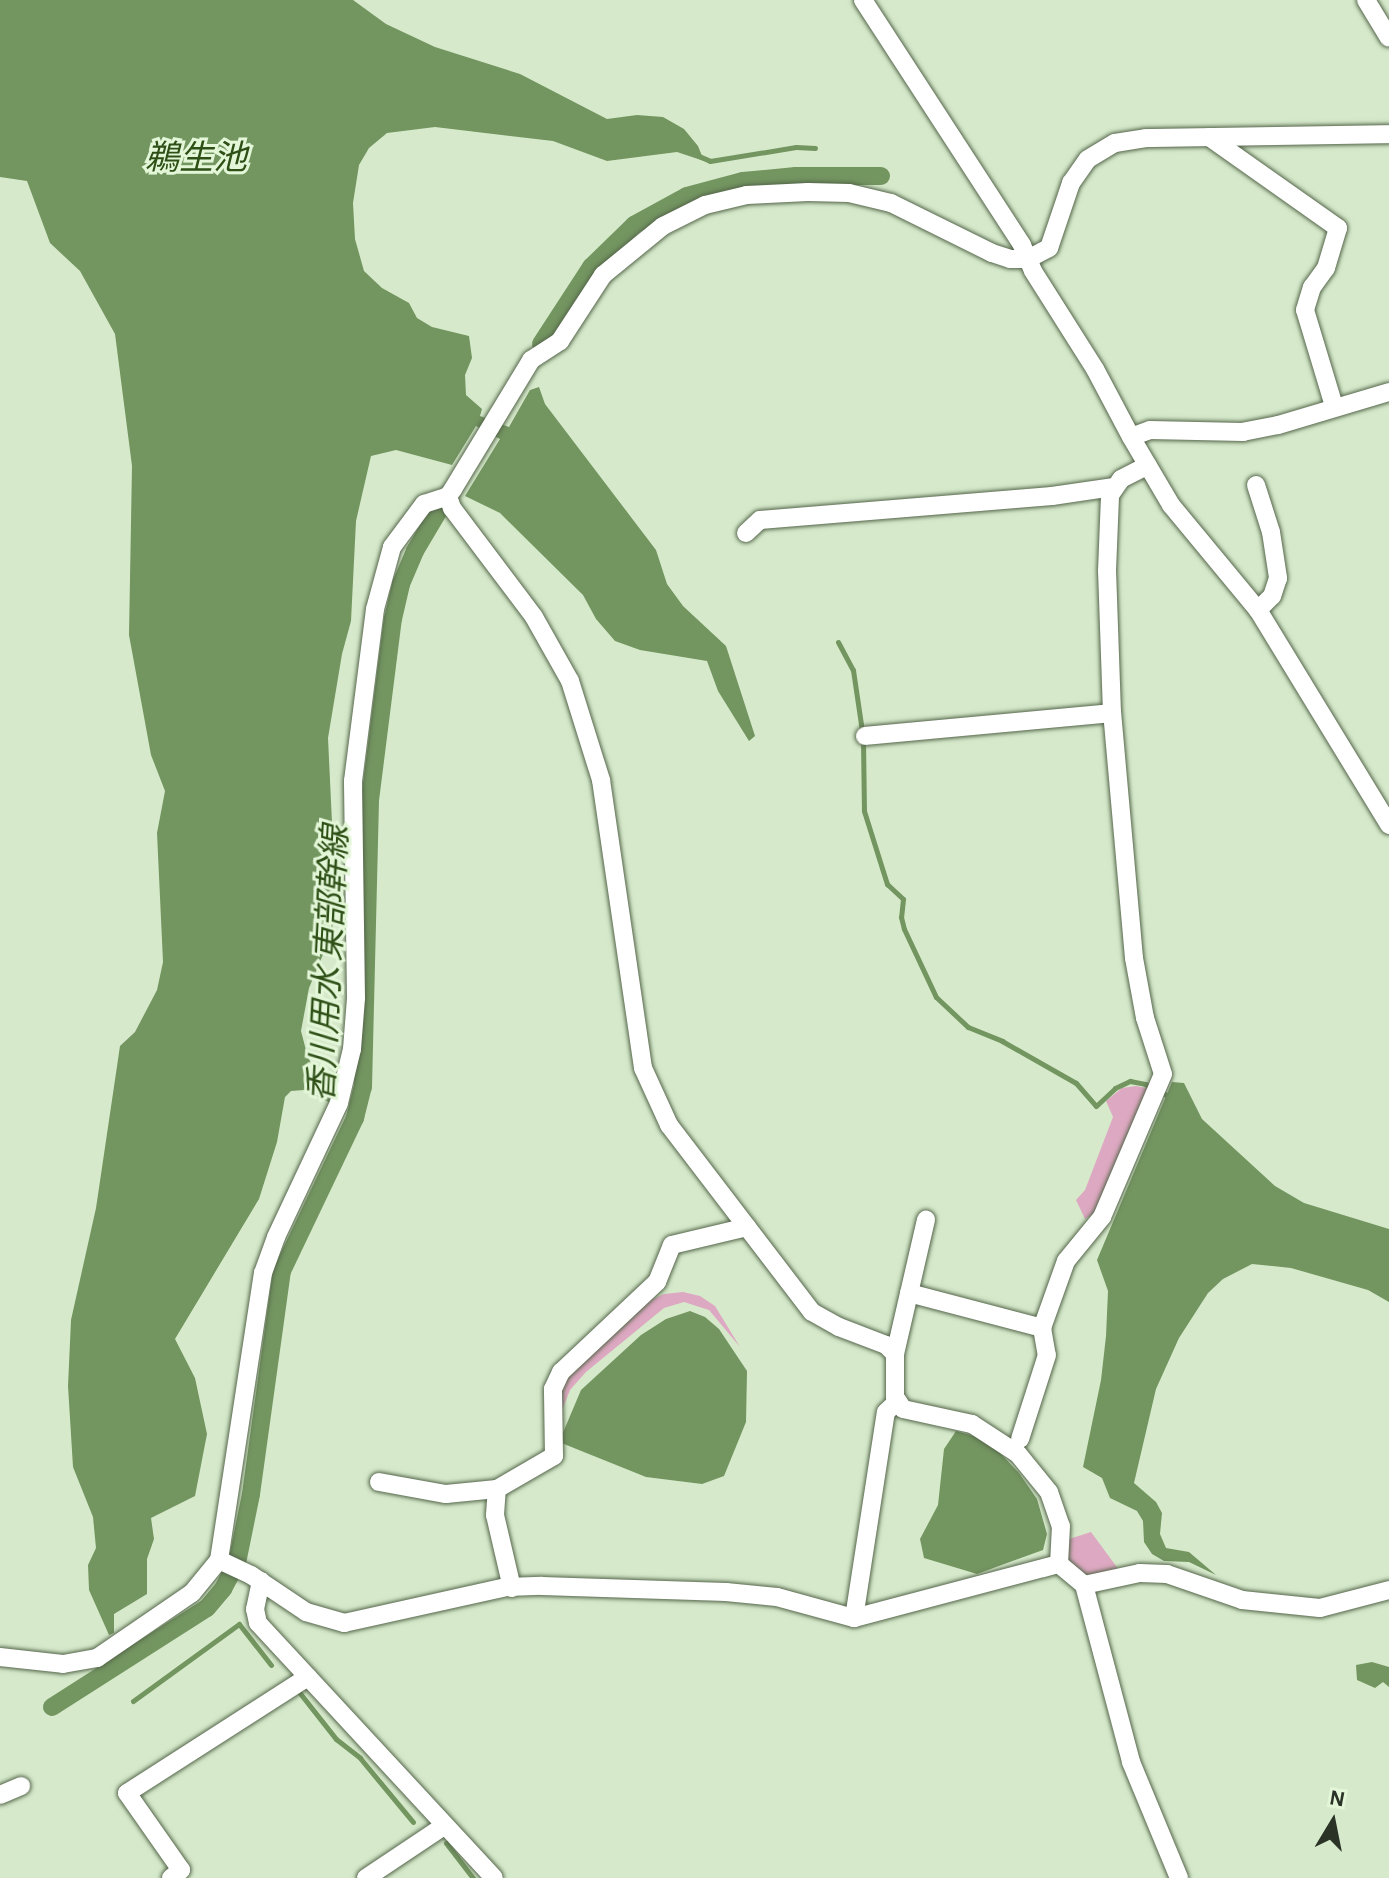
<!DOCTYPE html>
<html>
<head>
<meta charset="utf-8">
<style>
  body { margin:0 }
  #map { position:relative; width:1389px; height:1878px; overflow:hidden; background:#d6eacb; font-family:"Alegreya Sans","Noto Sans JP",sans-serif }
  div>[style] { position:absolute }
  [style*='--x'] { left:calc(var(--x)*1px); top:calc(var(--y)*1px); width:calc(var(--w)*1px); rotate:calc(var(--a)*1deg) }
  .green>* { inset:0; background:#dda8c1 }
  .water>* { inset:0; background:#739560 }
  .stream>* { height:5px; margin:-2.5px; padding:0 2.5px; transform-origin:2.5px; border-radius:2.5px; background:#739560 }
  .canal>* { height:18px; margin:-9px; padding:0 9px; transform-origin:9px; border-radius:9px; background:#739560 }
  .roads { filter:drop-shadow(0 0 2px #55664b) drop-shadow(0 0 2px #55664b) }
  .minor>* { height:18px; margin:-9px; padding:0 9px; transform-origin:9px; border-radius:9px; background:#fff }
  span { translate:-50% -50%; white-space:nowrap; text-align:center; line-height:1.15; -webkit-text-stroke:6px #e3f7d8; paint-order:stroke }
  .water-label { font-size:34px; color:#2e4f16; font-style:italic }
  .north { position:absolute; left:1293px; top:1782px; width:80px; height:80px; -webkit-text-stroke:6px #e3f7d8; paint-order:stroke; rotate:10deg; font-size:22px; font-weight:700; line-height:32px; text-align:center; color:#2b3327 }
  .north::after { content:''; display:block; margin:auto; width:28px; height:36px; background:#2b3327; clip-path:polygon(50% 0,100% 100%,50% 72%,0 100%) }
</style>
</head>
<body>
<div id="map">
  <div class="green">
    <div style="clip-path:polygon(1136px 1086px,1147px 1088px,1095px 1213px,1085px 1219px,1076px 1200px,1085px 1190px,1113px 1117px,1106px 1101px,1122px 1088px)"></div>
    <div style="clip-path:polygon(683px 1292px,700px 1296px,715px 1306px,740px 1347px,709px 1310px,684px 1302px,664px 1308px,586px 1372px,570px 1390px,557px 1423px,557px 1402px,566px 1379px,638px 1306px,664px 1294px)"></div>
    <div style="clip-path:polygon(1091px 1532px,1119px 1570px,1086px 1579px,1067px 1561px,1066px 1540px)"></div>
  </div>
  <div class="water">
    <div style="clip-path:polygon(0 0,353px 0,386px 24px,435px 47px,520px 74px,607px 119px,637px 115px,663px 117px,684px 129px,698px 146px,704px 161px,677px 152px,607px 161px,553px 141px,435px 127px,387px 133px,369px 148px,359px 165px,353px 203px,355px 239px,364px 271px,382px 288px,409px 303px,417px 318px,432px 327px,469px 336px,472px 358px,465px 375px,466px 395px,482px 409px,480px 416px,509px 427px,530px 390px,539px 387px,545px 404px,656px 550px,667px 584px,683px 606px,726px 646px,755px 736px,749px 741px,718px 691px,707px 661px,640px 650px,615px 641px,596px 619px,583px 595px,500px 513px,465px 496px,500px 439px,476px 426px,452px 465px,396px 450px,371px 456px,356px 521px,351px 621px,342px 654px,328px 738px,335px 886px,332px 933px,309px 988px,301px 1031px,308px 1058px,332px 1090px,329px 1102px,304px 1090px,291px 1091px,285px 1097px,277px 1142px,259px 1199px,175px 1339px,195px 1378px,207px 1434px,195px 1496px,151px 1518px,154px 1539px,147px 1559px,147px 1594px,114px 1614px,114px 1633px,109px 1635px,89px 1590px,88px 1565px,96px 1548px,93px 1517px,73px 1467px,68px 1386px,71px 1320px,96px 1208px,120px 1046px,135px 1032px,157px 990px,163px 962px,157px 833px,165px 791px,151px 755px,129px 635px,132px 466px,115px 334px,80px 271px,50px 243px,27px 181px,0 177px)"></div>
    <div style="clip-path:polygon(1172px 1082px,1184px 1083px,1202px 1119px,1275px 1186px,1304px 1203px,1389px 1229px,1389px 1302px,1368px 1290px,1291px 1268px,1252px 1264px,1223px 1279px,1208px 1293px,1179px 1338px,1156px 1389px,1134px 1483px,1156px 1502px,1162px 1513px,1160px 1534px,1166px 1548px,1189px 1552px,1216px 1575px,1189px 1562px,1164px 1561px,1152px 1554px,1144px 1542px,1143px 1521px,1137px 1511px,1110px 1498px,1102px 1478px,1083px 1467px,1101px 1380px,1106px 1336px,1108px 1291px,1097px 1260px)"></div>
    <div style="clip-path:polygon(690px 1311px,705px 1317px,719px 1329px,747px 1371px,746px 1422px,724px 1476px,702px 1484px,646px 1477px,559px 1442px,581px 1390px,641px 1335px,666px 1319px)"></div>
    <div style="clip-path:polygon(956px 1431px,974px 1436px,1000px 1453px,1019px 1473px,1037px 1499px,1047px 1534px,1043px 1550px,977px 1574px,924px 1558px,920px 1539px,938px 1505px,944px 1449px)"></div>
    <div style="clip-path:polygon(1372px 1662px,1389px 1667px,1389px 1687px,1383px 1682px,1375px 1688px,1357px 1680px,1356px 1665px)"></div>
  </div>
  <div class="stream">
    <div style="--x:699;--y:156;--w:12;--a:24"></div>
    <div style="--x:710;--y:161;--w:87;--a:-9.2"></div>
    <div style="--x:796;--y:147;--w:19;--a:3"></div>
    <div style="--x:838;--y:642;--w:32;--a:62"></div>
    <div style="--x:853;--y:670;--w:62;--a:81.6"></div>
    <div style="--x:863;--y:741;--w:70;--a:89.2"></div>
    <div style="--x:864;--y:811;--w:77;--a:72.5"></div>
    <div style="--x:887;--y:884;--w:22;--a:43"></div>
    <div style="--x:903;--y:899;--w:18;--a:96"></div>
    <div style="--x:901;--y:917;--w:12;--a:76"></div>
    <div style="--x:904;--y:929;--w:75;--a:64.8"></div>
    <div style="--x:936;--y:997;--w:44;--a:43.2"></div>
    <div style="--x:968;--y:1027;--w:37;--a:22"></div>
    <div style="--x:1002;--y:1041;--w:85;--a:29.6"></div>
    <div style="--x:1076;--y:1083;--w:30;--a:49"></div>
    <div style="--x:1096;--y:1106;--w:26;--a:-43"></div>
    <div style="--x:1115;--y:1088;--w:17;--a:-25"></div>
    <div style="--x:1130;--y:1081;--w:15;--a:11"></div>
    <div style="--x:1145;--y:1084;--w:29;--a:27"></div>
    <div style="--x:299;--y:1692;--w:60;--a:51.8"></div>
    <div style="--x:336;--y:1739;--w:31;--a:38"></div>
    <div style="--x:360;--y:1758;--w:83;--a:50.4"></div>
    <div style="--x:133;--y:1701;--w:131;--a:-36"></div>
    <div style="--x:239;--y:1624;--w:52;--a:52"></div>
    <div style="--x:446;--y:1843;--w:44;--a:52.4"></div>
  </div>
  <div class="canal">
    <div style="--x:541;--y:344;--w:92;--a:-57"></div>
    <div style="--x:591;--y:267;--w:60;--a:-44.3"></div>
    <div style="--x:634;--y:225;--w:60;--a:-28.7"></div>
    <div style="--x:687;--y:196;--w:58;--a:-15"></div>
    <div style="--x:743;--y:181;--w:53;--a:-5.4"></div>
    <div style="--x:796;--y:176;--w:85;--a:0"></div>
    <div style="--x:52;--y:1707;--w:184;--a:-32.6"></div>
    <div style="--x:207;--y:1608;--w:25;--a:-50"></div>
    <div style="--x:223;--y:1589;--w:30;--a:-62"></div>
    <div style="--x:237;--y:1563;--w:70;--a:-78.5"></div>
    <div style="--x:251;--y:1494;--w:225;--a:-82.1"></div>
    <div style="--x:282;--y:1271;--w:170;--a:-64.5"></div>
    <div style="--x:355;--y:1118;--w:32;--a:-76"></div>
    <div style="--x:363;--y:1087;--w:287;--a:-88.6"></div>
    <div style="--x:370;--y:800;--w:182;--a:-82.8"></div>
    <div style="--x:393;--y:619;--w:36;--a:-77"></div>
    <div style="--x:401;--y:584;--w:36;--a:-67"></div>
    <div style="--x:415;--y:551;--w:51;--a:-59.4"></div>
  </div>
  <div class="roads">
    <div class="minor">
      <div style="--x:863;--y:0;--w:292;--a:57"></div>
      <div style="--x:1022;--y:245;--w:28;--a:67"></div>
      <div style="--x:1033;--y:271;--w:116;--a:57.7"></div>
      <div style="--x:1095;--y:369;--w:77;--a:62.1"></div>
      <div style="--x:1366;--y:0;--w:44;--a:58.8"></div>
      <div style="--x:1209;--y:137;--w:158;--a:35.2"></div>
      <div style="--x:1338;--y:228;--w:42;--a:106.7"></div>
      <div style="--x:1326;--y:268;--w:24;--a:126"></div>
      <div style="--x:1312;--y:287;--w:24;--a:107"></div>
      <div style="--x:1305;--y:310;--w:100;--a:73.2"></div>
      <div style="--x:1389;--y:392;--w:116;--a:163.4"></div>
      <div style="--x:1278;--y:425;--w:36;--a:169"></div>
      <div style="--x:1243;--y:432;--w:93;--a:-178.8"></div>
      <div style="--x:1150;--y:430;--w:20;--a:160"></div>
      <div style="--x:1131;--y:437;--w:79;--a:59.5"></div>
      <div style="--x:1171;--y:505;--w:136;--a:50.4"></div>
      <div style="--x:1258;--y:610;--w:252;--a:58.6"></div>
      <div style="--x:1256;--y:485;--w:49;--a:72.3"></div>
      <div style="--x:1271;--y:532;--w:47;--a:81.3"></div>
      <div style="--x:1278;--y:578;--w:19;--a:108"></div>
      <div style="--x:1272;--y:596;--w:20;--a:135"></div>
      <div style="--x:448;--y:496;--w:13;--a:72"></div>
      <div style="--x:452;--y:508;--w:136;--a:53"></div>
      <div style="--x:534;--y:617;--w:73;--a:60.6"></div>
      <div style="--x:570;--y:681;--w:104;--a:72.6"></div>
      <div style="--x:601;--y:780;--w:291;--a:81.7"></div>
      <div style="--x:643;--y:1068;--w:63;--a:65.5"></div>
      <div style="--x:669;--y:1125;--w:235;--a:52.6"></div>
      <div style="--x:812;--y:1312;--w:31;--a:29"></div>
      <div style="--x:839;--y:1327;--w:50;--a:21"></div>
      <div style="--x:886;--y:1345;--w:13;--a:45"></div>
      <div style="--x:895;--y:1354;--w:43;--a:90"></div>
      <div style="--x:895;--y:1397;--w:14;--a:56"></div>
      <div style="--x:903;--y:1409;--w:71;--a:12.3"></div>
      <div style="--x:972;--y:1424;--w:55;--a:33.1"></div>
      <div style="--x:1018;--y:1454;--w:49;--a:50.8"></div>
      <div style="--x:1049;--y:1492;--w:36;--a:71"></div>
      <div style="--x:1061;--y:1526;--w:38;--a:93"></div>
      <div style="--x:1059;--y:1564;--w:33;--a:40"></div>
      <div style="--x:1084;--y:1585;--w:183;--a:75.1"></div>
      <div style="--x:1131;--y:1762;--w:126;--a:67.5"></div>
      <div style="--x:746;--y:533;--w:19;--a:-43"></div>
      <div style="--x:760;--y:520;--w:293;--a:-4.7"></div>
      <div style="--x:1052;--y:496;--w:63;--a:-8.3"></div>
      <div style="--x:865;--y:736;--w:248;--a:-5.3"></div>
      <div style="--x:909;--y:1293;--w:138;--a:14.7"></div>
      <div style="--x:1042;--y:1328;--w:27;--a:80"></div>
      <div style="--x:1047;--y:1355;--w:88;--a:107.8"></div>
      <div style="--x:1042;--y:1328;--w:71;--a:-70.3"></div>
      <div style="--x:1066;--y:1261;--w:57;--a:-50.7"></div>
      <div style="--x:1102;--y:1217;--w:155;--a:-66.9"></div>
      <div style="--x:1163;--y:1074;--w:59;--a:-107.8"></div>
      <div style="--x:1145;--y:1018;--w:61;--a:-100.4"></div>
      <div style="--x:1134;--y:958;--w:246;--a:-95.1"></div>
      <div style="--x:1112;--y:713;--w:142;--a:-92"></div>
      <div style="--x:1107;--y:571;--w:76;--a:-87.7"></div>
      <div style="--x:1110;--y:495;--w:19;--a:-55"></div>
      <div style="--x:1121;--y:479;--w:30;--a:-27"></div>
      <div style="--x:895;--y:1354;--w:138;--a:-77"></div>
      <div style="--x:379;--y:1482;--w:68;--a:10.2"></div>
      <div style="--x:446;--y:1494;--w:51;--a:-5.6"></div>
      <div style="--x:219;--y:1560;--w:35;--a:25"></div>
      <div style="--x:251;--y:1575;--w:66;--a:33.9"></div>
      <div style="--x:306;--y:1612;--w:40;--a:16"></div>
      <div style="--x:344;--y:1623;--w:167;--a:-12.5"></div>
      <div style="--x:507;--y:1587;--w:35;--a:-2"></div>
      <div style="--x:542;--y:1586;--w:184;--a:1.9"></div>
      <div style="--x:726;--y:1592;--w:51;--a:5.6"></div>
      <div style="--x:777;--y:1597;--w:80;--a:15.3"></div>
      <div style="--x:854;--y:1618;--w:212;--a:-14.8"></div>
      <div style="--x:261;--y:1581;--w:29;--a:102"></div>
      <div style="--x:255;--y:1609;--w:14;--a:78"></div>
      <div style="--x:258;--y:1623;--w:347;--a:47.2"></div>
      <div style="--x:1084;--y:1585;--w:57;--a:-12.1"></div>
      <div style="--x:1140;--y:1573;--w:27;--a:2"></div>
      <div style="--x:1167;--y:1574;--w:79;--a:19.1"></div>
      <div style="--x:1242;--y:1600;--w:78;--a:5.9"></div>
      <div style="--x:1320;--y:1608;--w:71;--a:-14.6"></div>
      <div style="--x:512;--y:1588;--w:75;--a:-103.1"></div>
      <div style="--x:495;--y:1515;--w:26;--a:-86"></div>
      <div style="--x:497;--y:1489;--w:66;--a:-30.1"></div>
      <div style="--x:554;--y:1456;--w:67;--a:-90.9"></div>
      <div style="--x:553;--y:1389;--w:19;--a:-65"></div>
      <div style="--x:561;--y:1372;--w:132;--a:-43.2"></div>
      <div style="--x:657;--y:1282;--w:40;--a:-68"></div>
      <div style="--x:672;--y:1245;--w:77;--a:-13.5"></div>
      <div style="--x:854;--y:1618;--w:208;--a:-81.2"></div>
      <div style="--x:886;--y:1412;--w:16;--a:-43"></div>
      <div style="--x:0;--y:1657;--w:63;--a:6.3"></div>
      <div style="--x:63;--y:1664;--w:35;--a:-10"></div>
      <div style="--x:97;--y:1658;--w:115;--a:-34.4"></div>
      <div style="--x:192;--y:1593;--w:43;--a:-50.7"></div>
      <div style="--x:219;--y:1560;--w:290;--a:-81.3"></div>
      <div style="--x:263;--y:1273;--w:38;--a:-70"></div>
      <div style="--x:276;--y:1237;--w:148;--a:-64.8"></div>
      <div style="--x:339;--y:1103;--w:56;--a:-76.5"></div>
      <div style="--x:352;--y:1049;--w:51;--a:-85.5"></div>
      <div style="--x:356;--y:998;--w:217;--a:-90.8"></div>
      <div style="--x:353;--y:781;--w:173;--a:-82.7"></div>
      <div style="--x:375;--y:609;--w:64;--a:-74.7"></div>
      <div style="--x:392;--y:547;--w:54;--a:-53.3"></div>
      <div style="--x:424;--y:504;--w:25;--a:-18"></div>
      <div style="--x:448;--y:496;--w:9;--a:-54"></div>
      <div style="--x:453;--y:489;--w:151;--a:-58.8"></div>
      <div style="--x:531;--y:360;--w:35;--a:-33"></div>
      <div style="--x:560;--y:341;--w:79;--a:-56.9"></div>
      <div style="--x:603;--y:275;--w:77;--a:-39.2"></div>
      <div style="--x:663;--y:226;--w:47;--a:-26.6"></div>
      <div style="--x:705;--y:205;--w:43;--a:-13.4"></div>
      <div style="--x:747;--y:195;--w:61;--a:-2.8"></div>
      <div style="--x:808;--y:192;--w:41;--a:1.4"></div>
      <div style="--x:849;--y:193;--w:43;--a:13.4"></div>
      <div style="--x:891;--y:203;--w:113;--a:26.3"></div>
      <div style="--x:992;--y:253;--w:19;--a:18"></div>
      <div style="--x:1010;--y:259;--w:18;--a:0"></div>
      <div style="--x:1028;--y:259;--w:24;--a:-28"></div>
      <div style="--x:1049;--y:248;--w:69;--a:-71.3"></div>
      <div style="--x:1071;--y:183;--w:29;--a:-55"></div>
      <div style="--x:1088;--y:159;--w:31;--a:-31"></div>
      <div style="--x:1115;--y:143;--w:31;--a:-9"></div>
      <div style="--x:1146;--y:138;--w:243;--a:-0.9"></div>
      <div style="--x:0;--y:1795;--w:23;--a:-23"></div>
      <div style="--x:171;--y:1878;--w:13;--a:-39"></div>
      <div style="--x:181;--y:1870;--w:94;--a:-125"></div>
      <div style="--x:127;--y:1793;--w:215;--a:-32.7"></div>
      <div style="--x:366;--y:1878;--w:94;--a:-33.7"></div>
    </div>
  </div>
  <div class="water-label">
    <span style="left:196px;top:160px">鵜生池</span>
    <span style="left:330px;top:964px;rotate:-87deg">香川用水 東部幹線</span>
  </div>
  <div class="north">N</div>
</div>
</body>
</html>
